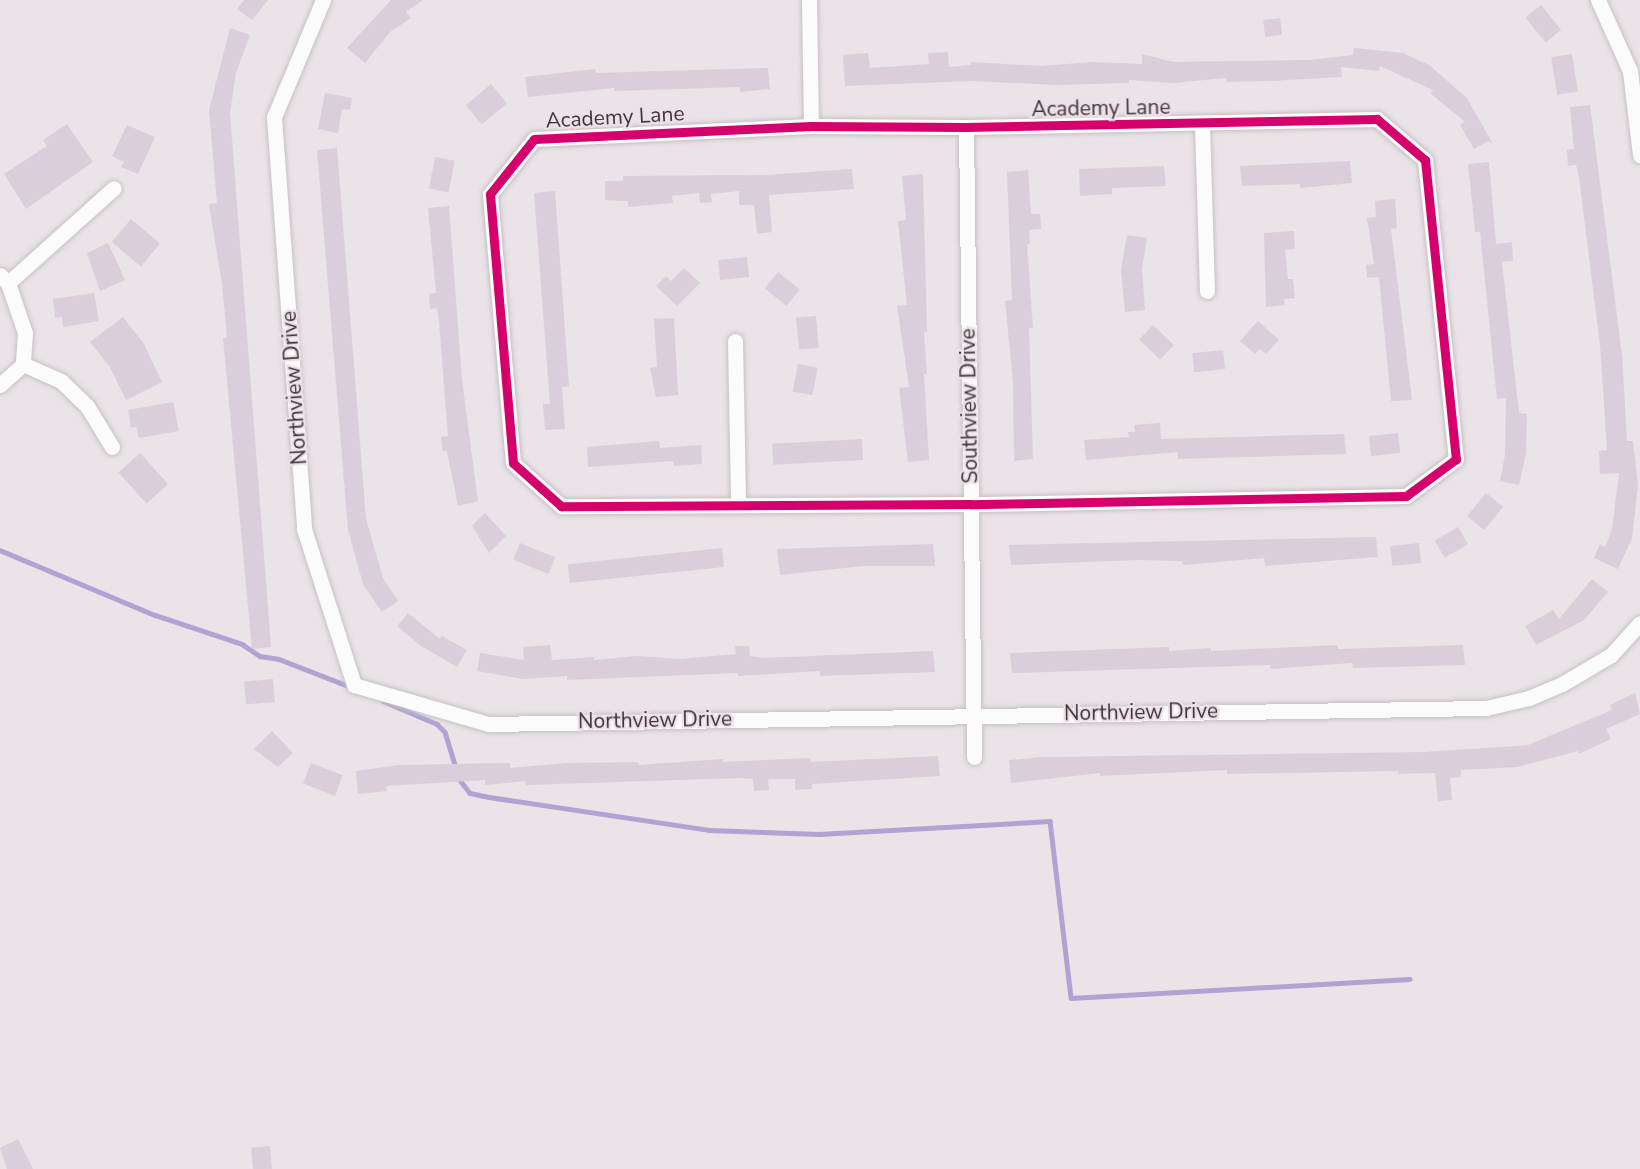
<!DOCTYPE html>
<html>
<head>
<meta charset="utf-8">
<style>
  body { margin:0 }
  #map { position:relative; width:1640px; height:1169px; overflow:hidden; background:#eae3e7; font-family:"Nunito Sans",sans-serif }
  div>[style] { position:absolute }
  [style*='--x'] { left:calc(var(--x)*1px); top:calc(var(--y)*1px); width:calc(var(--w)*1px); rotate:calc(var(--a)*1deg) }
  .stream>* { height:4.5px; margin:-2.25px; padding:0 2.25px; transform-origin:2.25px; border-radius:2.25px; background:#afa3d3 }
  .building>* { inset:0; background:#dacedb; transform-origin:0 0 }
  .roads { filter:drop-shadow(0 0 2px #c6c1c4) drop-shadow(0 0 2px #c6c1c4) }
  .minor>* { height:15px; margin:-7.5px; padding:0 7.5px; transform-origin:7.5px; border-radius:7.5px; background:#fcfbfb }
  .cycleway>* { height:9px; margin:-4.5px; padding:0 4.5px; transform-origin:4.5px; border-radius:4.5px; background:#d6006c }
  span { translate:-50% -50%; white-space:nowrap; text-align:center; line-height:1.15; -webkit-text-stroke:4.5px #ede0e8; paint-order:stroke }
  .street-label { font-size:21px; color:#3d373a }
</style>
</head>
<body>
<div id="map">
  <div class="stream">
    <div style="--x:0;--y:550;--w:168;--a:22.8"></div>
    <div style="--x:155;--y:615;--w:92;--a:18.4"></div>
    <div style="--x:242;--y:644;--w:22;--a:34"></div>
    <div style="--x:260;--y:656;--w:19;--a:9"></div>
    <div style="--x:279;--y:659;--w:77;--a:21.3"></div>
    <div style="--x:383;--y:701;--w:59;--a:23.1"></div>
    <div style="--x:437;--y:724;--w:11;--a:45"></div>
    <div style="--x:445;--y:732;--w:38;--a:73"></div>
    <div style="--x:457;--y:776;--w:21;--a:53"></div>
    <div style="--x:470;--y:793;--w:19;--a:12"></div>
    <div style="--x:489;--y:797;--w:222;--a:8.5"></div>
    <div style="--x:709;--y:830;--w:110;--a:2.1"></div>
    <div style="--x:819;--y:834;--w:231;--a:-3.2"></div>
    <div style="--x:1050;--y:821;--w:178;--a:83.2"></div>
    <div style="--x:1071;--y:998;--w:339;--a:-3.2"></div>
  </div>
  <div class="building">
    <div style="clip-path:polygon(244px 0,268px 0,252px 20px,237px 9px)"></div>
    <div style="clip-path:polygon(391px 0,423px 0,406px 12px,411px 18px,390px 32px,365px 63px,347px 48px)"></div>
    <div style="left:1541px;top:5px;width:32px;height:20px;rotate:51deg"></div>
    <div style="left:1280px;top:18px;width:17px;height:17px;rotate:83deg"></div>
    <div style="clip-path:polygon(230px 28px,250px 35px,236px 73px,230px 113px,271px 647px,252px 649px,223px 338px,227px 338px,222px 284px,209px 204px,217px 203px,209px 110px)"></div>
    <div style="clip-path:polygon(1354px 48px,1403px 53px,1429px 65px,1467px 98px,1493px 144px,1488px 141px,1474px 149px,1460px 125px,1465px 122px,1430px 93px,1433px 90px,1380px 66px,1379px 71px,1341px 67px,1342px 77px,1269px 81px,1227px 82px,1226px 78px,1173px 83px,1129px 80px,1129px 83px,1057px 85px,971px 81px,845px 86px,843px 55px,868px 53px,870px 68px,929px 64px,928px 53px,948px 52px,949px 67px,971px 65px,971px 62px,1042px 66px,1092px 62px,1142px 64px,1142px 54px,1173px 62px,1309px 60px,1353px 55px)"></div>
    <div style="left:1572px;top:54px;width:38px;height:21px;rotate:81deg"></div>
    <div style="clip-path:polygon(768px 68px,770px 89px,740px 92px,740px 87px,614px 91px,614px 88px,528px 97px,525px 77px,595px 69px,596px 73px)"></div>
    <div style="left:491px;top:84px;width:25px;height:33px;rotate:50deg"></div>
    <div style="clip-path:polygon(325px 93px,352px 98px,350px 110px,342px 109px,338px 133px,318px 129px)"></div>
    <div style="clip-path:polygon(1590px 105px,1622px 355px,1627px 441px,1633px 441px,1638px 485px,1632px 538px,1618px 569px,1594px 558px,1600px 544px,1605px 547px,1612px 529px,1619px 473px,1600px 474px,1599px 451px,1607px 450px,1600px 345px,1579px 177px,1576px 165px,1568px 166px,1567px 150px,1574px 149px,1570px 107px)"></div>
    <div style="clip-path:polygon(67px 124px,93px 162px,26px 209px,4px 174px,47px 146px,43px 140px)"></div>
    <div style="clip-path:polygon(127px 125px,155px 137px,138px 174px,121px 167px,124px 162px,112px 156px)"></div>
    <div style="clip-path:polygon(337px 148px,366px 519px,383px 578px,398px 601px,382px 612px,363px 584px,348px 530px,317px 150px)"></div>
    <div style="left:435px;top:157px;width:20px;height:32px;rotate:11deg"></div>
    <div style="clip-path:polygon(1350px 161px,1352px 183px,1300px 188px,1300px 184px,1242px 186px,1240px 166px)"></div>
    <div style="clip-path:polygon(1489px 162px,1496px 244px,1512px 242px,1513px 261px,1502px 262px,1519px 413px,1527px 414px,1526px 453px,1519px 485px,1500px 481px,1505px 455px,1506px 398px,1497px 399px,1480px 232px,1475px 232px,1471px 192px,1468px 164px)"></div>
    <div style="clip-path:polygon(1164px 166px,1166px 186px,1112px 188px,1112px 194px,1080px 196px,1079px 169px)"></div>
    <div style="clip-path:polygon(852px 169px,854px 189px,769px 195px,772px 232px,757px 234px,754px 205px,739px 205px,739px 191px,711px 194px,712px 202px,700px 203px,699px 193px,672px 196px,673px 203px,628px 207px,628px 201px,605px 200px,605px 181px,623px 181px,623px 176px,767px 175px)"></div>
    <div style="clip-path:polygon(1028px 170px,1031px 214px,1040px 214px,1041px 229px,1029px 230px,1030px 244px,1027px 244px,1033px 328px,1029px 328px,1033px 459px,1014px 461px,1013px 382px,1005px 301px,1012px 300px,1007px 172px)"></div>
    <div style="clip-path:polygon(923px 174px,927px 332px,924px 332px,927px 374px,924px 374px,929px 460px,908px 462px,899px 388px,909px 387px,897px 306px,907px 305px,898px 221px,906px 220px,902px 176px)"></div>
    <div style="clip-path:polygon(555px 191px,569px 386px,562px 387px,565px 429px,545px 430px,543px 404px,550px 404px,534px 193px)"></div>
    <div style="clip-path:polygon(1395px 199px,1397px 228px,1391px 229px,1412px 400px,1391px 401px,1379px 277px,1367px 278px,1366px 265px,1374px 264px,1367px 218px,1376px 217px,1375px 201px)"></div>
    <div style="clip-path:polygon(449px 206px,462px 380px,478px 501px,458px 506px,447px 451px,443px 451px,441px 437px,448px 436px,439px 322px,437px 308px,430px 309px,429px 294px,436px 293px,428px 208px)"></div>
    <div style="left:131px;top:219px;width:38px;height:30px;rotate:40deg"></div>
    <div style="clip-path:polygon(1294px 231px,1295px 249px,1285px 250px,1288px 279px,1293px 279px,1295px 298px,1284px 299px,1285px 305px,1266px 307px,1264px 233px)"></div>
    <div style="clip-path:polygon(1127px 235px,1147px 238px,1142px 270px,1145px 310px,1125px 312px,1121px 270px)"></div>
    <div style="clip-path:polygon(108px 243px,125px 280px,100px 291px,87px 253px)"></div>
    <div style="left:747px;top:257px;width:20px;height:29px;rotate:84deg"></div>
    <div style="clip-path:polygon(684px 268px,700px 283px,677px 306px,656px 286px,666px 276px,671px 281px)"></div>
    <div style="left:778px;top:272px;width:28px;height:21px;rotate:39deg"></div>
    <div style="clip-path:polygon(94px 293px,99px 321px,63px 327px,62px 317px,55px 318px,53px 299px)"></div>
    <div style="left:816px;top:316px;width:32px;height:20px;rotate:85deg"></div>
    <div style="clip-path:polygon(123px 317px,144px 344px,162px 382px,126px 400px,110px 367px,90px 342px)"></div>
    <div style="clip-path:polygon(674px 318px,678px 395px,656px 397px,650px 368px,657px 367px,654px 319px)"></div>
    <div style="clip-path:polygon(1258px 321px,1279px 340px,1266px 354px,1260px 349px,1255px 354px,1240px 341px)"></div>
    <div style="left:1153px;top:325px;width:29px;height:20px;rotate:44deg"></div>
    <div style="left:1223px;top:350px;width:19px;height:31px;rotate:84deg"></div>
    <div style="left:798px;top:364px;width:20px;height:28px;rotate:11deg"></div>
    <div style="clip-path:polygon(173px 402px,179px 431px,139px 438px,136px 427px,131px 428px,128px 410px)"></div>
    <div style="clip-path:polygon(1160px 423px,1161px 439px,1344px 434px,1346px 454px,1178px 459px,1178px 452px,1086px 460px,1084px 440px,1129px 437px,1128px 432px,1135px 432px,1134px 425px)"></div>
    <div style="left:1398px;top:433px;width:20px;height:29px;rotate:84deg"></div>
    <div style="left:862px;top:439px;width:21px;height:90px;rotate:87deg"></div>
    <div style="clip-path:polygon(659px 441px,660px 448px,701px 445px,702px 464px,674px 466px,673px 461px,588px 467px,587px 447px)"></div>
    <div style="left:140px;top:453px;width:42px;height:29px;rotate:48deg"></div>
    <div style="left:1486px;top:493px;width:22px;height:30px;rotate:39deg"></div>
    <div style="clip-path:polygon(485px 513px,506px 536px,489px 553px,472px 526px)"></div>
    <div style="left:1458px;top:527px;width:20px;height:27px;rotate:60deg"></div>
    <div style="clip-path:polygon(1376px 537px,1378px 557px,1265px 566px,1264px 558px,1183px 565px,1182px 561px,1138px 560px,1011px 565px,1009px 545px)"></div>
    <div style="left:520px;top:543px;width:38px;height:18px;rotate:22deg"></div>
    <div style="left:1419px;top:543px;width:20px;height:29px;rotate:84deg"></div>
    <div style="clip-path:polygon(933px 544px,935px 566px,863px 566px,780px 575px,777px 549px)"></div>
    <div style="left:722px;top:548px;width:19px;height:155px;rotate:84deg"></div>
    <div style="clip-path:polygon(1592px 579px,1608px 592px,1584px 620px,1536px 645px,1525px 626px,1553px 610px,1559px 619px)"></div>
    <div style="clip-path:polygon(408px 613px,440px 639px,442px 636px,467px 650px,457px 667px,421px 646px,397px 626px)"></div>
    <div style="clip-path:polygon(550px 645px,552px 660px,594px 657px,594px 660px,637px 656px,679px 659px,736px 654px,735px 646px,749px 646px,750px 656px,763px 658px,933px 651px,935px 672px,820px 676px,820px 671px,738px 676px,737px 673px,567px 680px,567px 676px,523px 679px,477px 671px,480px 653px,524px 660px,523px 647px)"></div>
    <div style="clip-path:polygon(1338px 645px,1338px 649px,1463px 645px,1465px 665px,1353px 668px,1352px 663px,1270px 669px,1270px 665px,1012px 673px,1010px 653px,1169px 647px,1169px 651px,1211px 648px,1211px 651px)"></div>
    <div style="left:273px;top:679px;width:23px;height:29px;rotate:85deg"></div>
    <div style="clip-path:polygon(1635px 693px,1640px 714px,1606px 729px,1611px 739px,1579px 754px,1578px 751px,1517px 767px,1461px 770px,1461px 777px,1450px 778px,1452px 800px,1438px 801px,1435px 773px,1398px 774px,1398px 771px,1227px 774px,1227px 770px,1100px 776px,1100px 773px,1011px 783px,1009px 760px,1043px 757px,1425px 752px,1528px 745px,1612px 710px,1610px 705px)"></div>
    <div style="clip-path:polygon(272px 731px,293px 753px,278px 767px,254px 749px)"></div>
    <div style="clip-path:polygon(938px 756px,940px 776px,812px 784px,812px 789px,795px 790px,795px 779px,768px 779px,769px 790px,754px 791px,753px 779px,740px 778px,526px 785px,525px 781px,485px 785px,485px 780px,386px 786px,387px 791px,358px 794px,356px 771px,398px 765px,510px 763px,510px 768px,566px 763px,638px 762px,638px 765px,723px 759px,723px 762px,810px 758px,811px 762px)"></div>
    <div style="left:311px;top:763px;width:34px;height:22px;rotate:21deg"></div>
    <div style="clip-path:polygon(18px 1139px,33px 1169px,7px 1169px,0 1148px)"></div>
    <div style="left:270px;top:1146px;width:23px;height:19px;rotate:85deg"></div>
  </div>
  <div class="roads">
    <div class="minor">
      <div style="--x:323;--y:0;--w:127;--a:112.7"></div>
      <div style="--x:274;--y:117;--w:413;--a:85.8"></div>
      <div style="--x:304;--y:529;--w:164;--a:72.2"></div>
      <div style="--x:354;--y:685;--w:140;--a:16.2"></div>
      <div style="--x:488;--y:724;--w:998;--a:-0.92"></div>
      <div style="--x:1486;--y:708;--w:44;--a:-13.1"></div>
      <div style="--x:1529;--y:698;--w:36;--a:-23"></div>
      <div style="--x:1562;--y:684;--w:57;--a:-30.6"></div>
      <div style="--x:1611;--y:655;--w:43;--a:-47.8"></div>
      <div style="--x:809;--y:0;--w:126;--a:89.1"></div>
      <div style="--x:1598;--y:0;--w:78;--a:65.7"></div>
      <div style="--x:1630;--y:71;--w:85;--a:83.2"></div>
      <div style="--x:1377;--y:119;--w:63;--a:40.5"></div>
      <div style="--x:1425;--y:160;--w:301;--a:84.1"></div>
      <div style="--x:1456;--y:459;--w:62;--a:143.5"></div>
      <div style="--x:1406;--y:496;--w:436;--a:178.9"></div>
      <div style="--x:970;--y:504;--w:409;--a:179.7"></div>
      <div style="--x:561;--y:506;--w:64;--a:-138.1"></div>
      <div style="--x:513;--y:463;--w:270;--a:-94.9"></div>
      <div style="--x:490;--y:194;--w:70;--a:-51.3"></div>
      <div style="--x:534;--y:139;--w:277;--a:-2.7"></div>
      <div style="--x:811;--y:126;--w:155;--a:0.4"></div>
      <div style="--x:966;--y:127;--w:411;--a:-1.1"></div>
      <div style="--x:1202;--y:124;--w:167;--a:88.3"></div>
      <div style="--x:966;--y:127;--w:630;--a:89.27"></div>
      <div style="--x:0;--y:275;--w:11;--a:45"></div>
      <div style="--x:8;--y:283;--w:53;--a:71.2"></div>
      <div style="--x:25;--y:333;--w:31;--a:94"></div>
      <div style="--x:23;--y:364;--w:42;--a:24.1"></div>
      <div style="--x:61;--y:381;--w:36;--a:44"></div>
      <div style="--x:87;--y:406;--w:48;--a:58.6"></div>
      <div style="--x:8;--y:283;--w:142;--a:-41.9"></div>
      <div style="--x:735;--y:341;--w:162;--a:88.9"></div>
      <div style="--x:0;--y:385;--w:31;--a:-42"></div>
    </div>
  </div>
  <div class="cycleway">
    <div style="--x:1377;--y:119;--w:63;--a:40.5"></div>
    <div style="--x:1425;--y:160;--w:301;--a:84.1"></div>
    <div style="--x:1456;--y:459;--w:62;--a:143.5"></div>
    <div style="--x:1406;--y:496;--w:436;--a:178.9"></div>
    <div style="--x:970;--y:504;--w:409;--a:179.7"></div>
    <div style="--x:561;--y:506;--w:64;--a:-138.1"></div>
    <div style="--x:513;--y:463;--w:270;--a:-94.9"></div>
    <div style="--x:490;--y:194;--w:70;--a:-51.3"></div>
    <div style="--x:534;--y:139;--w:277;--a:-2.7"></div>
    <div style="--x:811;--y:126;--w:155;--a:0.4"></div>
    <div style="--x:966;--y:127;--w:411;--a:-1.1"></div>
  </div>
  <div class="street-label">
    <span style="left:1101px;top:108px;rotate:-1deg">Academy Lane</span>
    <span style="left:615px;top:117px;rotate:-3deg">Academy Lane</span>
    <span style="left:294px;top:388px;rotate:-94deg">Northview Drive</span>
    <span style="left:969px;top:406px;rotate:-91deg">Southview Drive</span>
    <span style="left:1141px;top:712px;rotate:-1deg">Northview Drive</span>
    <span style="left:655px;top:720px;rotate:-1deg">Northview Drive</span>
  </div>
</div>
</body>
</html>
